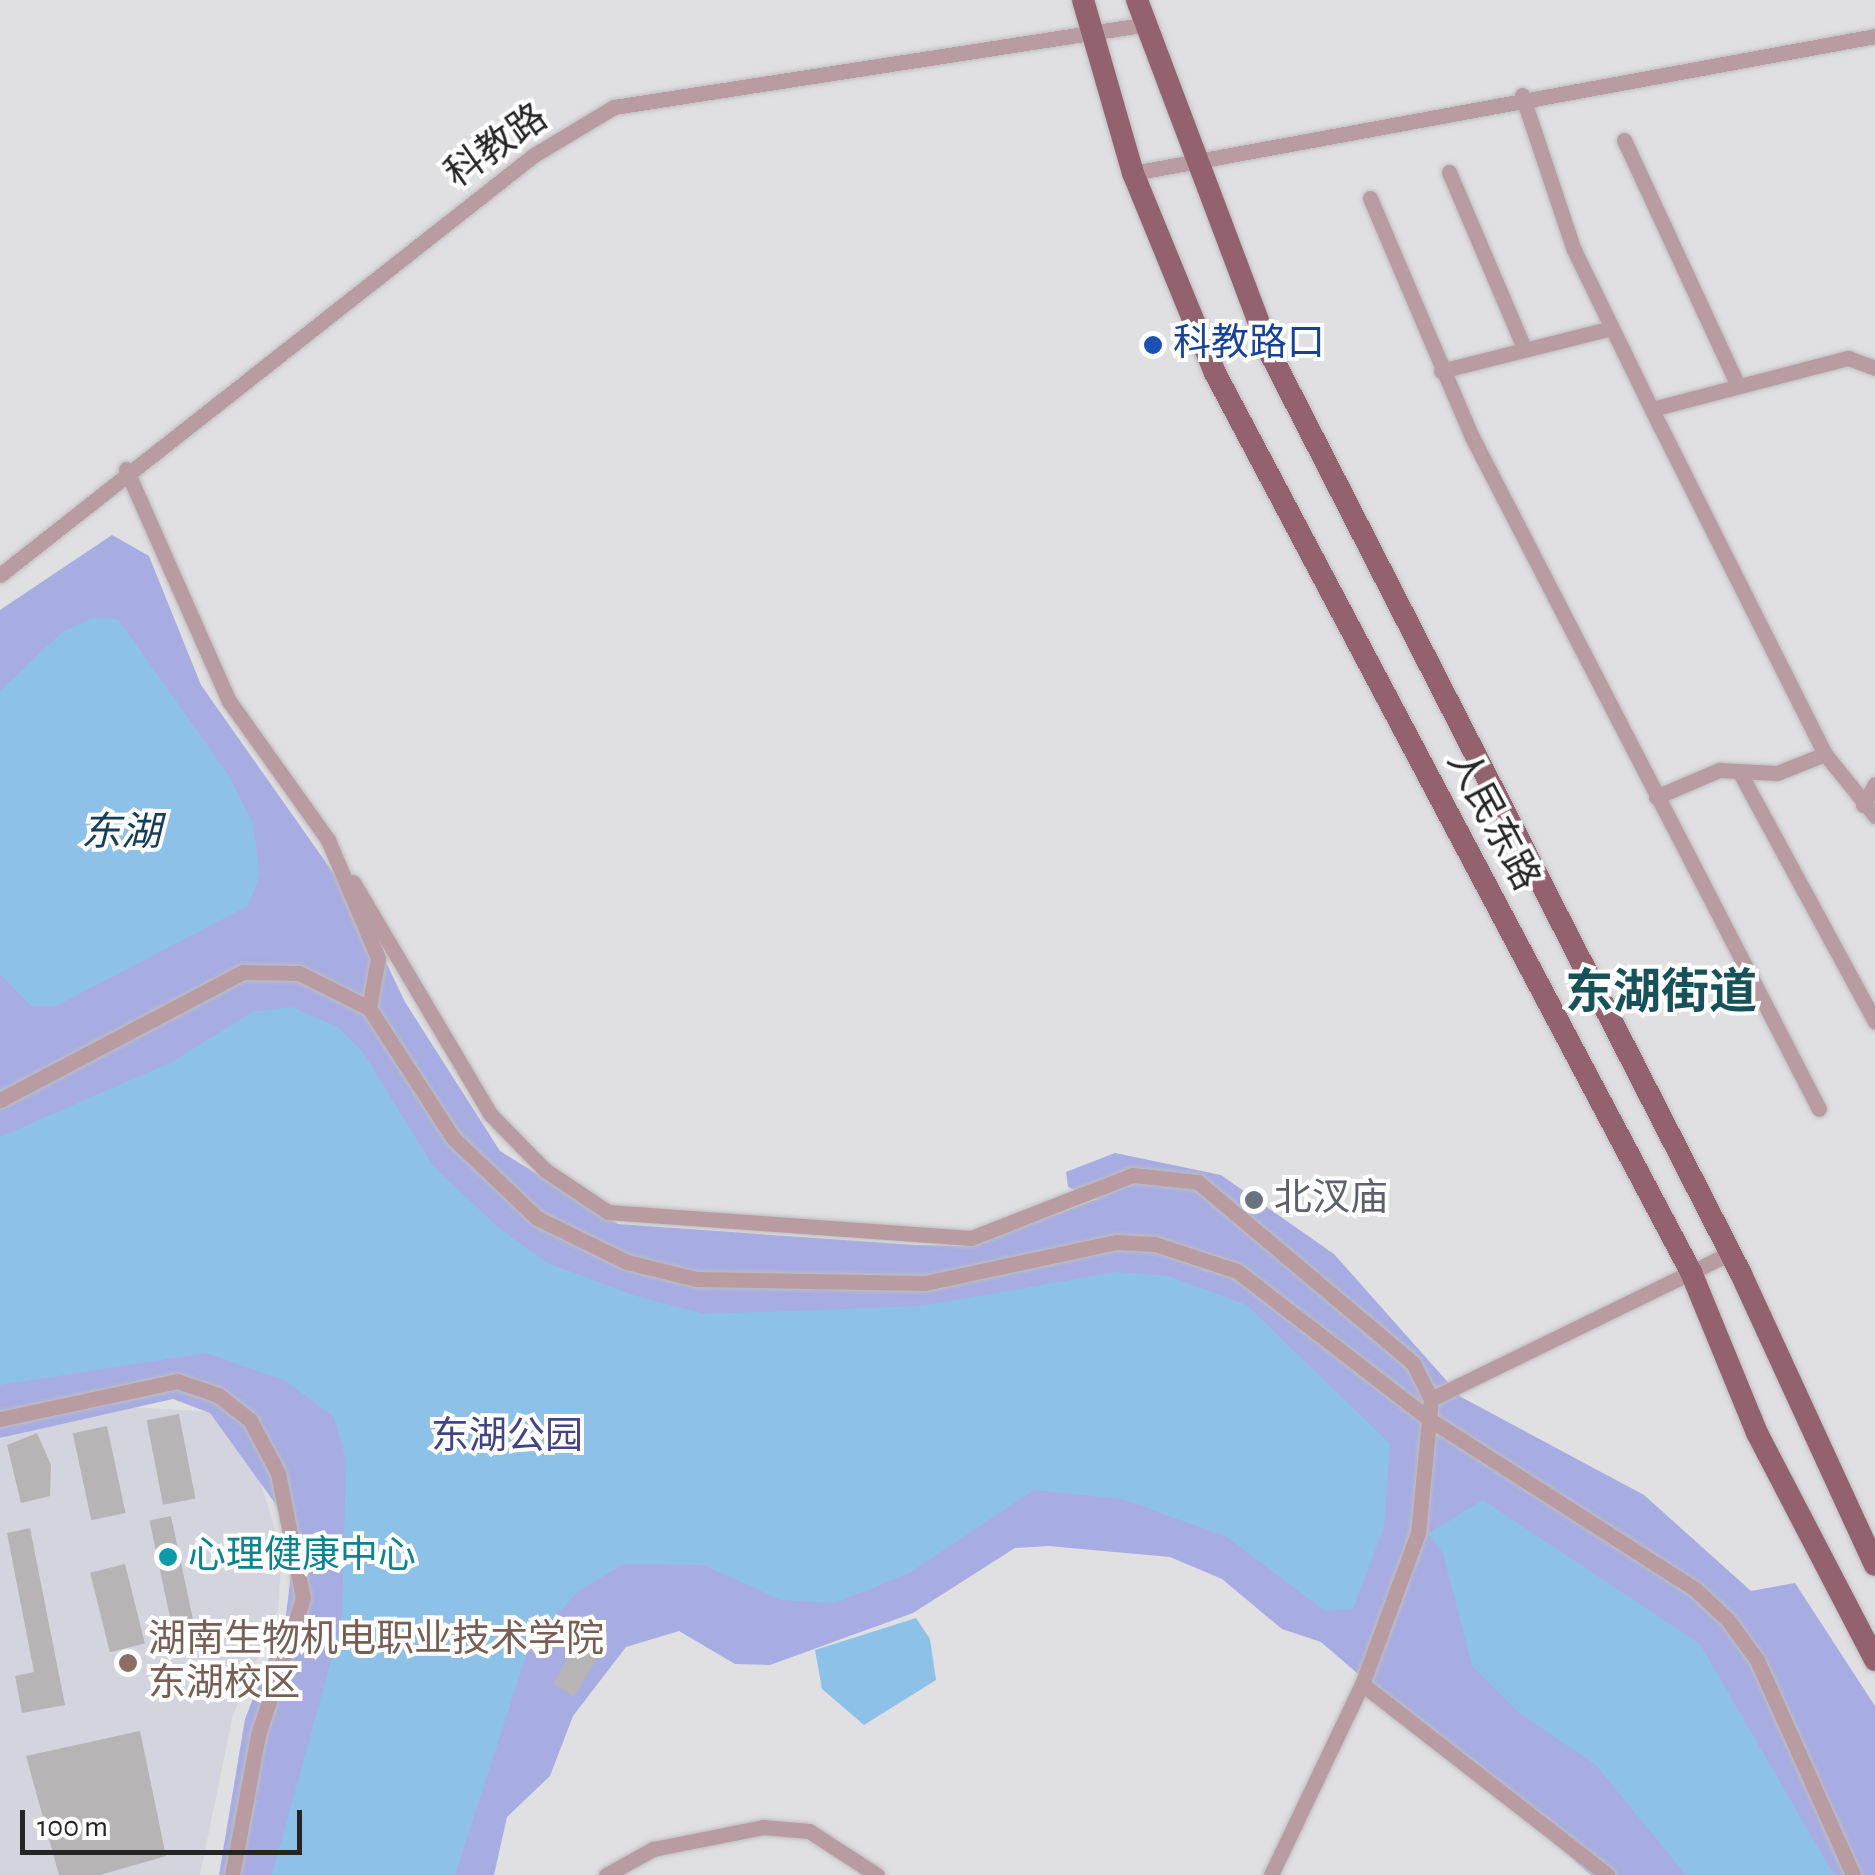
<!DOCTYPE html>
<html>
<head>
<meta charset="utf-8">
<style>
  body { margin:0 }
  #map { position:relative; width:1875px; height:1875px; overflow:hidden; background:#e0e0e3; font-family:"Alegreya Sans","Noto Sans SC",sans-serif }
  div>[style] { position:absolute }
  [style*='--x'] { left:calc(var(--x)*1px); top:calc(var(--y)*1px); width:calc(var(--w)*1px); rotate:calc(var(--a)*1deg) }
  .built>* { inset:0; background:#d3d4de }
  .green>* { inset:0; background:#a7ace2 }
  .water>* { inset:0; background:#8ec1e8 }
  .building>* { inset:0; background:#b7b4b6; transform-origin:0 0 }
  .roads { filter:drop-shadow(0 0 2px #bebec1) drop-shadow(0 0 2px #bebec1) }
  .minor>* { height:15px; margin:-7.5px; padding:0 7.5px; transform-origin:7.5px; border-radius:7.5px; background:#b99ca2 }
  .primary>* { height:22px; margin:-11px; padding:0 11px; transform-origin:11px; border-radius:11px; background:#93626e }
  .dots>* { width:28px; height:28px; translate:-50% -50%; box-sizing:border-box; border:5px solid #fff; border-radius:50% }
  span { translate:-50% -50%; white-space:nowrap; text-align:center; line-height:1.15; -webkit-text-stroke:8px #fff; paint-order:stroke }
  .street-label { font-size:38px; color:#252526 }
  .transit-label { font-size:38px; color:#164399 }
  .left { translate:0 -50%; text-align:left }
  .worship-label { font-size:38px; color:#5b616d }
  .park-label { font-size:38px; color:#434486 }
  .culture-label { font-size:38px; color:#0d838f }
  .education-label { font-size:38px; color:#785e54 }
  .water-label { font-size:40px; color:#173e59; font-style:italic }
  .district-label { font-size:48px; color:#17525a; font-weight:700 }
  .scale { position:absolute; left:20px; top:1810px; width:282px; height:45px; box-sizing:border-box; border:5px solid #252526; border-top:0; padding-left:12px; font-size:30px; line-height:35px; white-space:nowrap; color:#252526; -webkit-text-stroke:8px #fff; paint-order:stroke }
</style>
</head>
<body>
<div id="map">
  <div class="built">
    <div style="clip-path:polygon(115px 1406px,217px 1412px,260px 1480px,282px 1551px,278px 1611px,233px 1715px,200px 1875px,0 1875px,0 1439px)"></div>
  </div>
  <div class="green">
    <div style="clip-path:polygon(112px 535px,149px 556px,201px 685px,365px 918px,405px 1002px,500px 1151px,618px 1224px,916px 1245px,970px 1246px,1097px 1199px,1068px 1187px,1066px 1172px,1115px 1153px,1221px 1175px,1334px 1254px,1461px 1397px,1644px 1495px,1751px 1591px,1795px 1583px,1875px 1706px,1875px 1875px,1591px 1875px,1321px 1642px,1282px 1629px,1222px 1579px,1170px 1557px,1048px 1546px,1015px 1548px,913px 1613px,770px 1665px,735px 1664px,679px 1631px,626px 1647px,573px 1716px,550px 1776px,507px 1817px,494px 1875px,219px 1875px,245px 1719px,286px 1615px,291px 1574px,277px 1506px,210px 1413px,173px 1399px,0 1438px,0 610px)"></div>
  </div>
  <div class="water">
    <div style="clip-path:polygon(92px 618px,118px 619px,227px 773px,253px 823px,260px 875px,248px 906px,56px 1006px,31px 1006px,0 974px,0 691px,61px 633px)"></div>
    <div style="clip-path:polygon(291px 1007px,338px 1027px,363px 1052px,433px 1166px,500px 1229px,548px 1263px,636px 1296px,705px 1314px,921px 1306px,1116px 1272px,1168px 1276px,1247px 1305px,1390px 1444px,1384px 1527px,1353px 1609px,1325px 1611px,1227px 1537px,1122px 1499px,1034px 1490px,908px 1574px,835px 1603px,781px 1600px,703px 1565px,623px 1564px,578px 1592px,531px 1641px,455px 1875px,272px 1875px,342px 1620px,346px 1460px,334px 1417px,286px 1381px,206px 1353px,0 1385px,0 1137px,172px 1062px,252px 1012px)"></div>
    <div style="clip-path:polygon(1483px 1500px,1700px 1644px,1834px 1875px,1686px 1875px,1596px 1765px,1518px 1712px,1472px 1666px,1443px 1553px,1428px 1534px)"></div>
    <div style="clip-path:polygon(916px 1618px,930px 1639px,936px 1680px,864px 1725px,822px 1689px,815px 1650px)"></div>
  </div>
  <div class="building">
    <div style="left:179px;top:1414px;width:86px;height:33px;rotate:79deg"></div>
    <div style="left:107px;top:1426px;width:89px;height:35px;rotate:78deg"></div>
    <div style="clip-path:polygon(37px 1433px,51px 1465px,50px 1496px,21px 1503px,7px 1445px)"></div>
    <div style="left:171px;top:1516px;width:119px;height:22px;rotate:78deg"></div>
    <div style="clip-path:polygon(30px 1528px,65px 1705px,22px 1713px,15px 1676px,34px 1672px,7px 1533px)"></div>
    <div style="left:125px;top:1564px;width:82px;height:36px;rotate:76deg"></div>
    <div style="left:576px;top:1646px;width:25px;height:44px;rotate:32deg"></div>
    <div style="clip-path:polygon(140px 1731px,166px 1856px,100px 1875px,59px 1875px,26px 1756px)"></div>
  </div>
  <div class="roads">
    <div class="minor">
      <div style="--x:1522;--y:95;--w:163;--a:71.5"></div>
      <div style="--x:1574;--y:250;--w:196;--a:64"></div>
      <div style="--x:1660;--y:426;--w:367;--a:63.3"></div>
      <div style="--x:1825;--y:754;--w:80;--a:51.1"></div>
      <div style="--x:1624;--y:140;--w:268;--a:65.1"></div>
      <div style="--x:1449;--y:172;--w:191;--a:66.9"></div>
      <div style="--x:1133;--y:173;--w:755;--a:-10.46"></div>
      <div style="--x:1370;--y:198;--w:260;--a:66.9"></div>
      <div style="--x:1472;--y:437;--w:756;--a:62.69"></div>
      <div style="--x:1441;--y:371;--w:176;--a:-14.1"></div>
      <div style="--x:1652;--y:409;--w:203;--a:-14.6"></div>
      <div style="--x:1848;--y:358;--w:29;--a:20"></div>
      <div style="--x:126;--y:469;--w:254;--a:66.1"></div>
      <div style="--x:229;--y:701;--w:171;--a:54.5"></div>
      <div style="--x:328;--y:840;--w:128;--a:67"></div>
      <div style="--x:378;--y:958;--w:51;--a:100.2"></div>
      <div style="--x:369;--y:1008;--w:155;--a:57.1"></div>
      <div style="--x:453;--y:1138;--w:116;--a:43.6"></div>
      <div style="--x:537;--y:1218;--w:100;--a:26.1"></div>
      <div style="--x:627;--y:1262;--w:71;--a:13.8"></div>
      <div style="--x:696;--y:1279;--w:229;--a:1"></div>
      <div style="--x:925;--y:1283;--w:196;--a:-12.1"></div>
      <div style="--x:1117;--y:1242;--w:38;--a:3"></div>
      <div style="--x:1155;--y:1244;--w:86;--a:18.2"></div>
      <div style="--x:1237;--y:1271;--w:242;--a:37.6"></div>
      <div style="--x:1429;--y:1419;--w:316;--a:32.6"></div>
      <div style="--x:1695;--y:1589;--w:45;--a:43.2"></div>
      <div style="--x:1728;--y:1620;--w:49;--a:54.1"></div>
      <div style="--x:1757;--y:1660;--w:235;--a:65.9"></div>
      <div style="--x:0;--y:575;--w:679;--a:-38.19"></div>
      <div style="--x:534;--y:155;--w:93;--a:-31"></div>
      <div style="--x:614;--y:107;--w:534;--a:-8.83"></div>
      <div style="--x:1740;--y:773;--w:283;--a:61.5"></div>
      <div style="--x:1656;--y:797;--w:69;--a:-23.2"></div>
      <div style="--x:1719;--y:770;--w:58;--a:3"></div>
      <div style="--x:1777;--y:773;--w:52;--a:-21.6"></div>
      <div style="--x:1863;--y:805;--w:24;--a:-60"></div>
      <div style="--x:353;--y:882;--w:269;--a:59.4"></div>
      <div style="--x:490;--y:1114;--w:78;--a:45.5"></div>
      <div style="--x:545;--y:1170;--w:76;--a:33.7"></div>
      <div style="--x:608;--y:1212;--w:364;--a:4.1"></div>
      <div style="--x:971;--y:1238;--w:174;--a:-21.3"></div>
      <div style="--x:1133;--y:1175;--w:65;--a:6.1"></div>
      <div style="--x:1198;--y:1182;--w:281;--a:40.1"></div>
      <div style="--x:1413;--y:1363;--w:40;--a:63.4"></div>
      <div style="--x:1431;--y:1399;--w:135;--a:95.5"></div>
      <div style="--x:1418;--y:1533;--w:161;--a:110.3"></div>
      <div style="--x:1362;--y:1684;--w:212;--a:115.5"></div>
      <div style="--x:0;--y:1100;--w:275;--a:-27.8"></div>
      <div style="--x:243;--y:972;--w:56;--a:1"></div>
      <div style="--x:299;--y:973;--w:78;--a:26.6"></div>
      <div style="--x:1431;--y:1399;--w:333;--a:-26"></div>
      <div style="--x:0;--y:1419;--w:181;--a:-12.1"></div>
      <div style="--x:177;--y:1381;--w:43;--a:18.9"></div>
      <div style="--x:218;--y:1395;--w:41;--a:38"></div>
      <div style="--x:250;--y:1420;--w:60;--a:62.2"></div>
      <div style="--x:278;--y:1473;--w:127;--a:78.7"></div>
      <div style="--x:303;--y:1598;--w:144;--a:108.2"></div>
      <div style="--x:258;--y:1735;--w:142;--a:100.5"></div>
      <div style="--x:1362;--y:1684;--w:311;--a:37.9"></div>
      <div style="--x:606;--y:1875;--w:54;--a:-29"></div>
      <div style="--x:653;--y:1849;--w:112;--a:-11.3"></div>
      <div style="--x:763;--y:1827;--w:46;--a:5"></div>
      <div style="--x:809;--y:1831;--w:81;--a:32.9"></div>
    </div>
    <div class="primary">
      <div style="--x:1083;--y:0;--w:180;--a:73.9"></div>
      <div style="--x:1133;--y:173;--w:216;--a:67.7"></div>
      <div style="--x:1215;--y:373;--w:1017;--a:62.1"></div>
      <div style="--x:1691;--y:1272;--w:174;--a:67.7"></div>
      <div style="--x:1757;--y:1433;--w:256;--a:62.5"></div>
      <div style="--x:1137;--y:0;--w:379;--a:69.3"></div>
      <div style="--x:1271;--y:355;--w:1032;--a:62.91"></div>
      <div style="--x:1741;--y:1274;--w:320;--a:65.3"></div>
    </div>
  </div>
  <div class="dots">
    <div style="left:1153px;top:345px;background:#1a4fb4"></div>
    <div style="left:1254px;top:1200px;background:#6b7280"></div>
    <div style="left:168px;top:1557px;background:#0f9aa8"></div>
    <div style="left:128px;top:1663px;background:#8d6e63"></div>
  </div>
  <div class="street-label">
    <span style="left:497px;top:147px;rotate:-35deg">科教路</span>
    <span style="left:1492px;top:821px;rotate:62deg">人民东路</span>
  </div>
  <div class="transit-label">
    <span class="left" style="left:1173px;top:345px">科教路口</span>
  </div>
  <div class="worship-label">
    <span class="left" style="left:1274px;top:1200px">北汊庙</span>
  </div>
  <div class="park-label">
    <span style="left:507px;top:1438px">东湖公园</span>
  </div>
  <div class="culture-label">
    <span class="left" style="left:188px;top:1557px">心理健康中心</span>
  </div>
  <div class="education-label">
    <span class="left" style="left:148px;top:1663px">湖南生物机电职业技术学院<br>东湖校区</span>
  </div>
  <div class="water-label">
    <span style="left:121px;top:833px">东湖</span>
  </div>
  <div class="district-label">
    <span style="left:1661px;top:995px">东湖街道</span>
  </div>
  <div class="scale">100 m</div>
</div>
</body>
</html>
